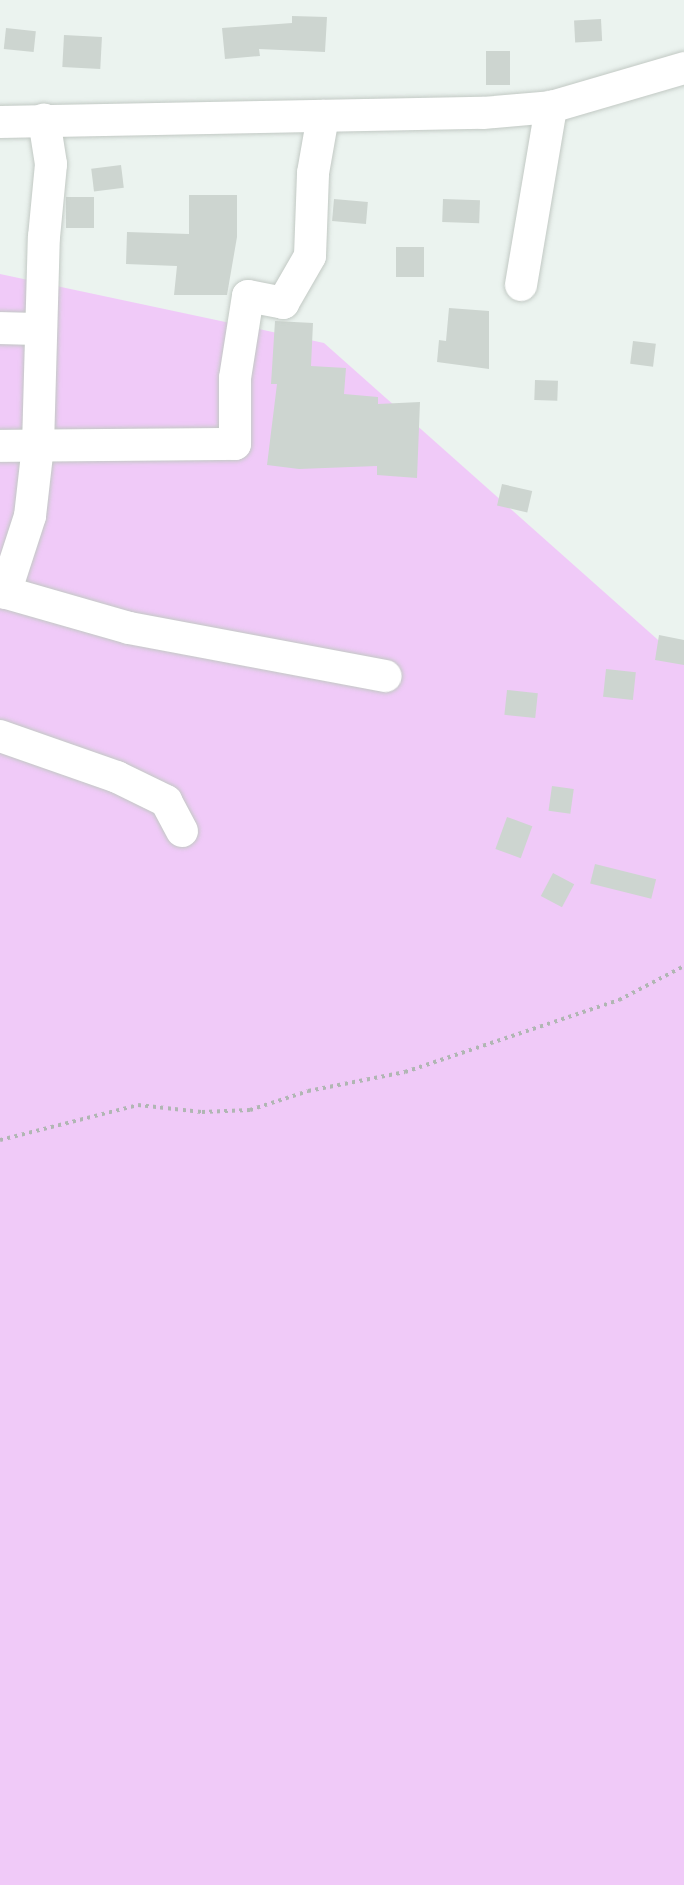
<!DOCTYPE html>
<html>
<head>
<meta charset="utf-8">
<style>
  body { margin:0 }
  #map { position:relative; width:684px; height:1885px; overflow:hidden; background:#ebf3ef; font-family:"Exo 2",sans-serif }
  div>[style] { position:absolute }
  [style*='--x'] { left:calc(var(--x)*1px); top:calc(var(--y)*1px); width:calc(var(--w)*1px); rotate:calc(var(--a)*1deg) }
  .green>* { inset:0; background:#f0caf8 }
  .building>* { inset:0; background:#cdd5d0; transform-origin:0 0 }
  .path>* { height:4px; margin-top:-2px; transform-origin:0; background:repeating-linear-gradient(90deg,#b0b6b3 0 3px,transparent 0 7.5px) }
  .roads { filter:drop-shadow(0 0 2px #c2c9c4) drop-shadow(0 0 2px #c2c9c4) }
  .minor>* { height:32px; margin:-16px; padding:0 16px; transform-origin:16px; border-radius:16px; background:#fff }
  span { translate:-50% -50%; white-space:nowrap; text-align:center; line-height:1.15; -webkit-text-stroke:4.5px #ebf3ef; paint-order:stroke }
</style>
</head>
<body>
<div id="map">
  <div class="green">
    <div style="clip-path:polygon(0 274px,324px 343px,684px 663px,684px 1885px,0 1885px)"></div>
  </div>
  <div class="building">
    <div style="clip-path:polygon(292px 16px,327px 17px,325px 52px,259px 49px,260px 56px,225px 59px,222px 28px,292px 23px)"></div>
    <div style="left:601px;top:19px;width:22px;height:27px;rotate:87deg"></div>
    <div style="left:6px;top:28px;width:30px;height:21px;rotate:6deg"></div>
    <div style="left:64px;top:35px;width:38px;height:32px;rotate:3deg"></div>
    <div style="left:486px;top:51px;width:24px;height:34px"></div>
    <div style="left:121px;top:165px;width:23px;height:30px;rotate:83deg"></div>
    <div style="clip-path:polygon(189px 195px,237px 195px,237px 237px,227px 295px,174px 295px,177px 266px,126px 264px,127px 232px,189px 234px)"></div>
    <div style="left:66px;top:197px;width:28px;height:31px"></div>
    <div style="left:334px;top:199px;width:34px;height:22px;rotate:5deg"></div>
    <div style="left:443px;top:199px;width:37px;height:23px;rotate:2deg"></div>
    <div style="left:396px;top:247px;width:28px;height:30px"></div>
    <div style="clip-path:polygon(449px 308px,489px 311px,489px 369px,437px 362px,439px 340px,446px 341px)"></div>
    <div style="clip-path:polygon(275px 321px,313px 323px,311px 366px,346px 368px,344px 394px,378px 397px,378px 404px,420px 402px,417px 478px,377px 475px,377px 466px,299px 469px,267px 465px,277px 384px,271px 384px)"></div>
    <div style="left:633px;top:341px;width:23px;height:23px;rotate:7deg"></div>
    <div style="left:535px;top:380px;width:23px;height:20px;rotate:2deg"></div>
    <div style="left:502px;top:484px;width:31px;height:22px;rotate:13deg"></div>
    <div style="clip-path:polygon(659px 635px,684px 640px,684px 665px,655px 660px)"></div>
    <div style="left:606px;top:669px;width:30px;height:28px;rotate:6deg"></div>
    <div style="left:507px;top:690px;width:31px;height:25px;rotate:6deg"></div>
    <div style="left:552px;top:786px;width:22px;height:25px;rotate:8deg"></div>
    <div style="left:507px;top:817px;width:27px;height:34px;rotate:20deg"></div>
    <div style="left:595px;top:864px;width:63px;height:20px;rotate:14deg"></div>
    <div style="left:553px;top:873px;width:24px;height:26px;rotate:28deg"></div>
  </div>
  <div class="path">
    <div style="--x:0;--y:1140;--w:142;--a:-14.2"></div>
    <div style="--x:138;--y:1105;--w:64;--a:6.2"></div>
    <div style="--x:202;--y:1112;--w:48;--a:-2.4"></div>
    <div style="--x:250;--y:1110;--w:61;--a:-18.1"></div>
    <div style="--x:308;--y:1091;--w:99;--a:-11.1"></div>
    <div style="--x:405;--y:1072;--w:226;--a:-18.6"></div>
    <div style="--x:619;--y:1000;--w:73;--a:-27.6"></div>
  </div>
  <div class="roads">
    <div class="minor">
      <div style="--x:0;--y:122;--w:483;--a:-1.1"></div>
      <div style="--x:483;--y:113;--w:68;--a:-5"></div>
      <div style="--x:551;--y:107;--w:139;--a:-16.3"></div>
      <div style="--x:521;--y:285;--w:181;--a:-80.4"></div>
      <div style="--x:0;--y:328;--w:41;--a:1.4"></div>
      <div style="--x:0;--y:446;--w:235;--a:-0.5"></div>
      <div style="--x:235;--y:444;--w:66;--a:-90"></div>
      <div style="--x:235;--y:378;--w:83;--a:-81"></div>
      <div style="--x:248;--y:296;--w:36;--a:11"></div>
      <div style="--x:283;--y:303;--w:54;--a:-60.1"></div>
      <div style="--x:310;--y:256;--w:83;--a:-87.9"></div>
      <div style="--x:313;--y:173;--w:58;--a:-80"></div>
      <div style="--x:0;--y:591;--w:134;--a:16"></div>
      <div style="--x:129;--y:628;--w:261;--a:10.6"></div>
      <div style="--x:5;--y:593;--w:81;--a:-72"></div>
      <div style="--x:30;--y:516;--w:70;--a:-83.5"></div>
      <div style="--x:38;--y:446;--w:209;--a:-88.4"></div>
      <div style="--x:44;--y:237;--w:73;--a:-84.5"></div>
      <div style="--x:51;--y:164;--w:45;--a:-99"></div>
      <div style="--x:0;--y:736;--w:124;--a:19.3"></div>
      <div style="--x:117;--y:777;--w:55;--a:26.1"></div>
      <div style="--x:166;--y:801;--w:34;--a:62"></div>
    </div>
  </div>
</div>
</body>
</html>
